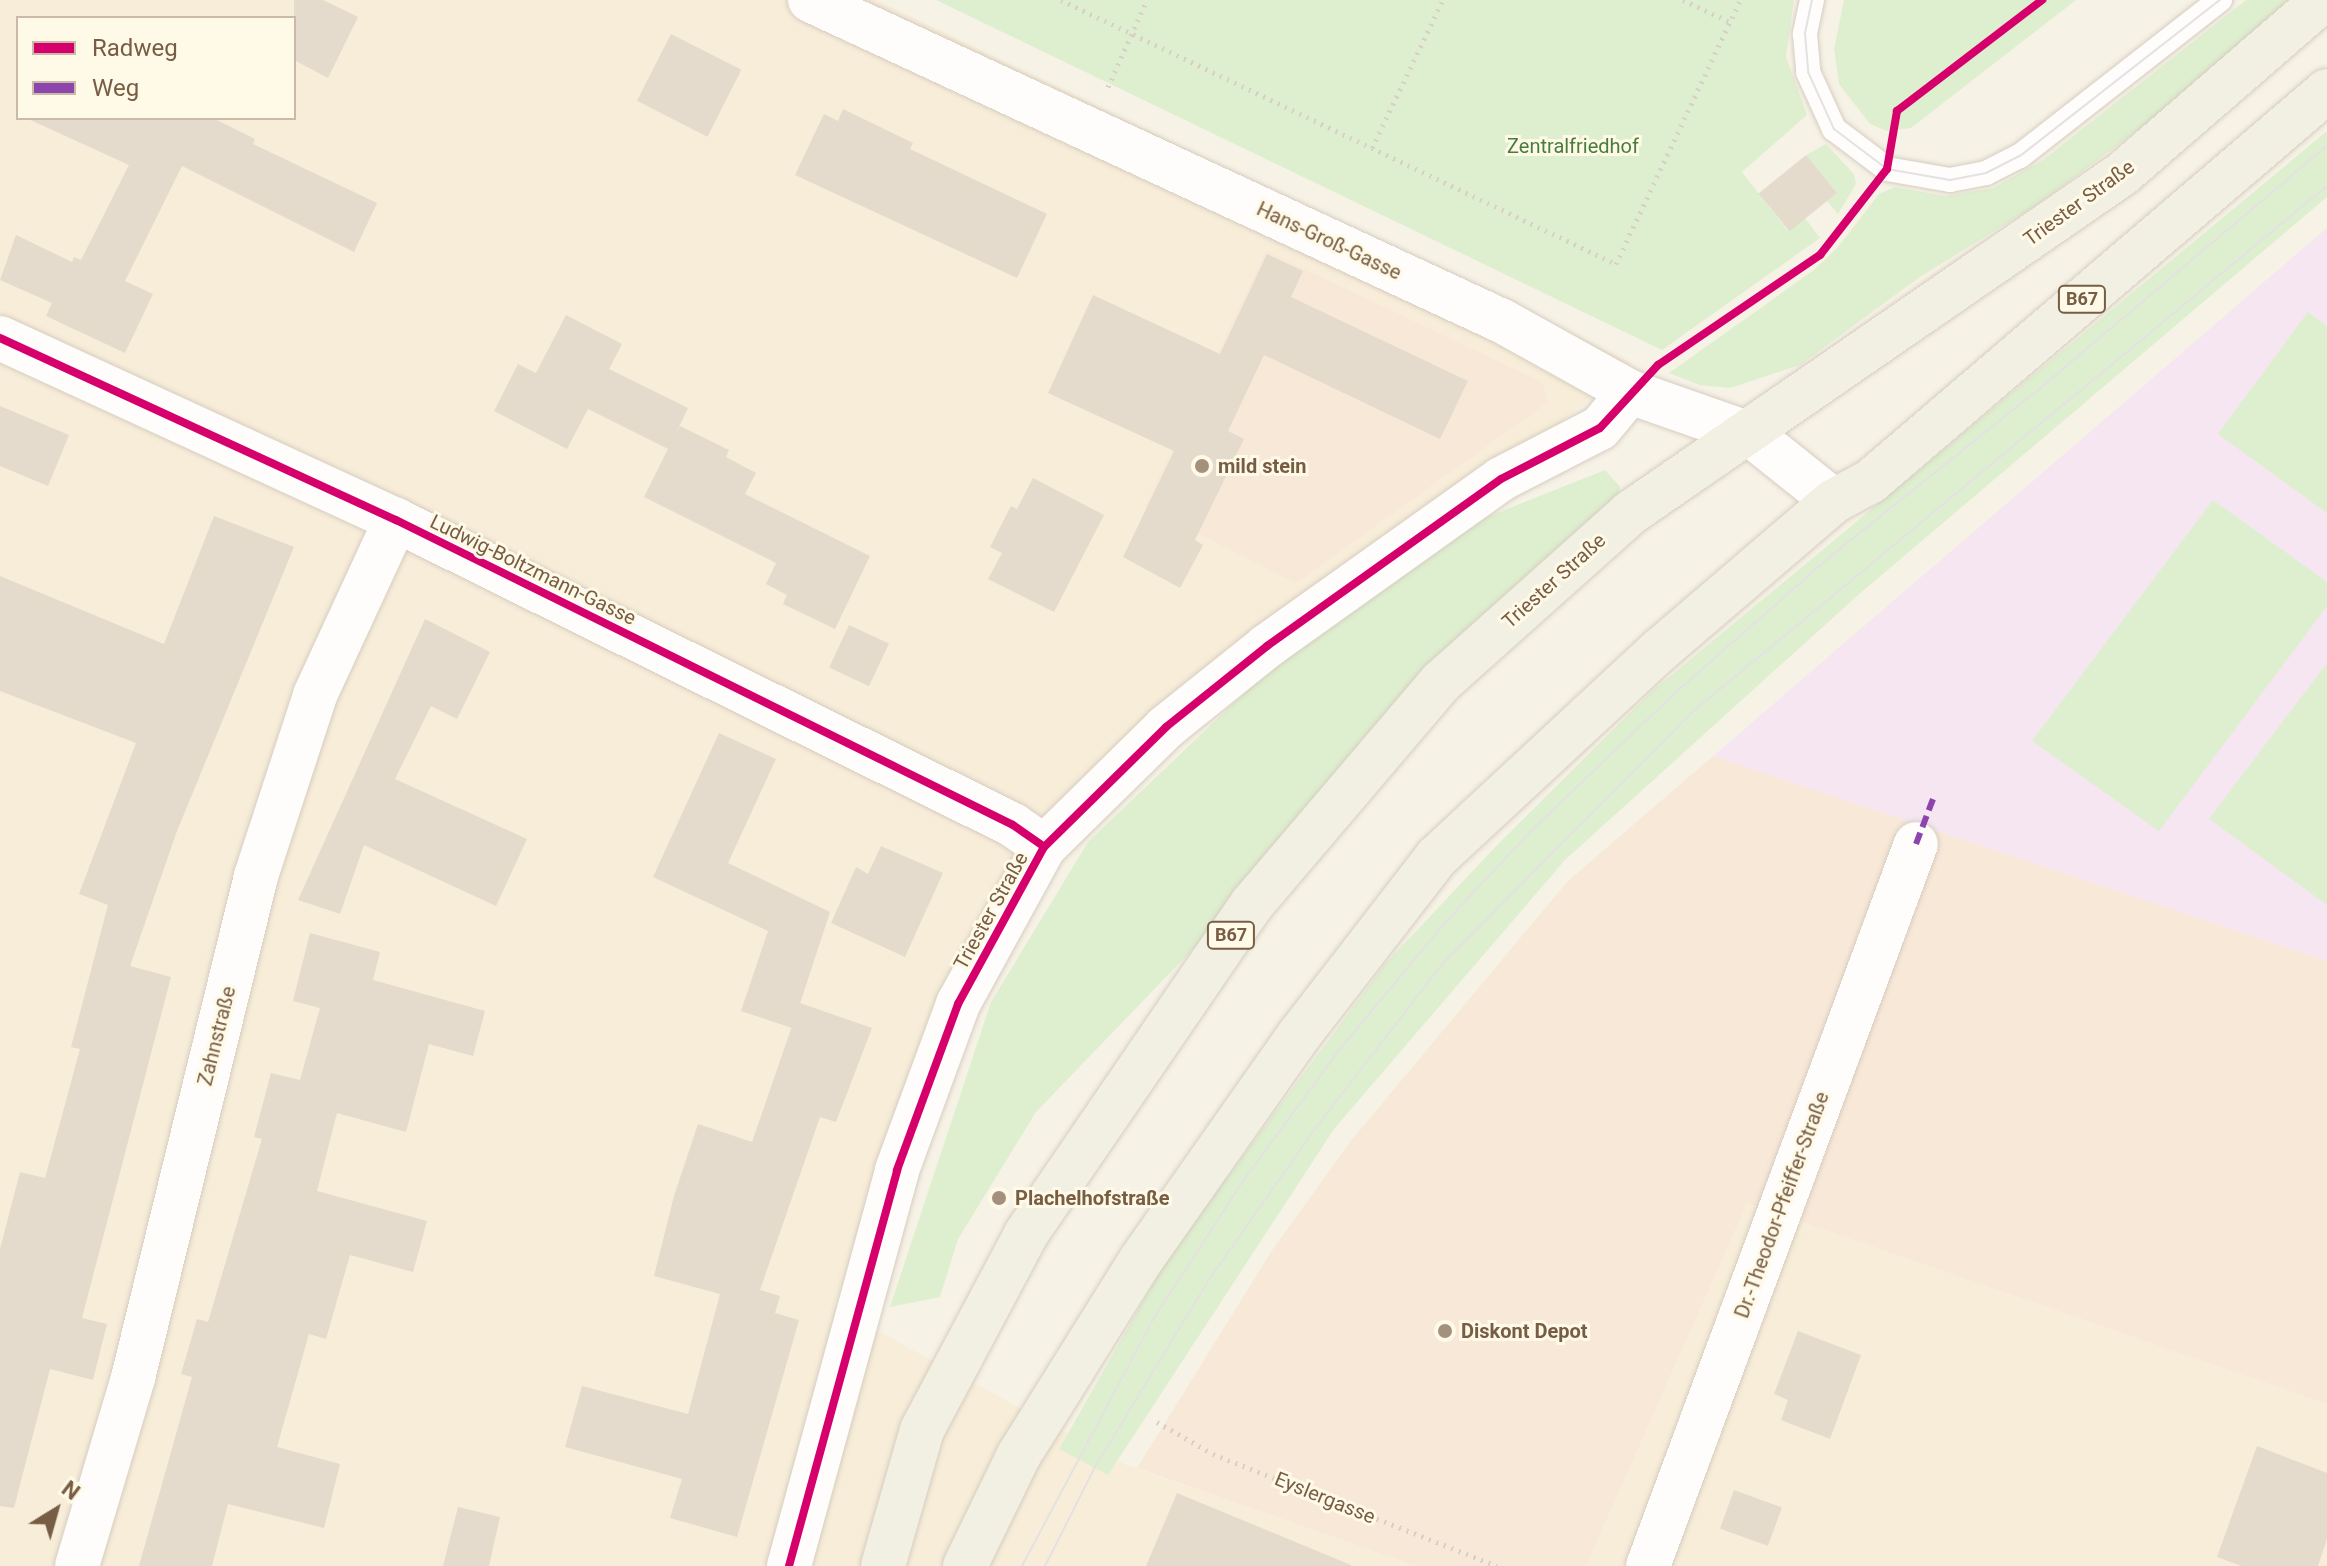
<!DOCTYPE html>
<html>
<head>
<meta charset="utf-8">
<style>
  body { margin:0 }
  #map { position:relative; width:2327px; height:1566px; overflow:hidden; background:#f7f2e6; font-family:Roboto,sans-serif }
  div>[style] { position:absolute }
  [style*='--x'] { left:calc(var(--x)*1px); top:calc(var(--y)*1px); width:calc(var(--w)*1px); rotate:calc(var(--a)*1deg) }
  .residential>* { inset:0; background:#f7edd8 }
  .commercial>* { inset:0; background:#f8e8d8 }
  .education>* { inset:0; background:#f5e6f1 }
  .green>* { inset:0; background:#deefcf }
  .building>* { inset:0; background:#e4dbcd; transform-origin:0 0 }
  .path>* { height:5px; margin-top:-2.5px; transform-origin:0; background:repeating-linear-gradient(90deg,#d8d0c7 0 2px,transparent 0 8px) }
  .roads { filter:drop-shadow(0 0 2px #d6cdc1) drop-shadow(0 0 2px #d6cdc1) }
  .lane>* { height:24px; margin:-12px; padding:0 12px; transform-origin:12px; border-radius:12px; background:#fefdfb }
  .street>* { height:44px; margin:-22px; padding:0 22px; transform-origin:22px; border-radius:22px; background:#fefdfb }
  .secondary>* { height:44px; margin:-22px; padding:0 22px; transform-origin:22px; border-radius:22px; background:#fefdfb }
  .primary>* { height:44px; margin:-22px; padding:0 22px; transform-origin:22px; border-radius:22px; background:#f2efe3 }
  .tram>* { height:2px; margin:-1px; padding:0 1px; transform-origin:1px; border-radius:1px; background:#e4e1e3 }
  .quiet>* { height:6px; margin-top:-3px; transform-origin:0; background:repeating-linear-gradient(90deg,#8e44ad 0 12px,transparent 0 18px) }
  .cycleway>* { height:8px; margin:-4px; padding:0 4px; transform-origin:4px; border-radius:4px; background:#d6006c }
  .dots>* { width:22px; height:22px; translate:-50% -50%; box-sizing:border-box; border:4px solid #fff9e7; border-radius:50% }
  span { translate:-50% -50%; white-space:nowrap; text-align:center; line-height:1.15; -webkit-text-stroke:6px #fff9e7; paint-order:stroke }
  .shield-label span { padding:2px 6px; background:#fff9e7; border:2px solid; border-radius:6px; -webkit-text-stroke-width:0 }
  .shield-label { font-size:18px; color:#775d44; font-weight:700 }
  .park-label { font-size:20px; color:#467e3b }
  .street-label { font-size:20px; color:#775d44 }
  .poi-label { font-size:20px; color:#775d44; font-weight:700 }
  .left { translate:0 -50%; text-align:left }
  .legend { position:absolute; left:16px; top:16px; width:280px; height:104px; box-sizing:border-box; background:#fff9e7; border:2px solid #c9bba6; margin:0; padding:10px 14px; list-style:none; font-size:24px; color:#775d44 }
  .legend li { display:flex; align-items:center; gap:16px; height:40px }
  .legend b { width:40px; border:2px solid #c9bba6 }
  .north { position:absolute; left:16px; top:1470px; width:80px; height:80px; -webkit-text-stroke:6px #fff9e7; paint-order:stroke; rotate:37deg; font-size:22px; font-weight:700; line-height:32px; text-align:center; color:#775d44 }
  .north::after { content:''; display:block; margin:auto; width:28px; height:36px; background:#775d44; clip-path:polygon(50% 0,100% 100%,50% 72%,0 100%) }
</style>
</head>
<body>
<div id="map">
  <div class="residential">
    <div style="clip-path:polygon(evenodd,0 0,876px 0,1632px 363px,1053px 846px,833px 1307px,1126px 1465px,1416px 1566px,0 1566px,0 0,18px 18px,294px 18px,294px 118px,18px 118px,18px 18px)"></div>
    <div style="clip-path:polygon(1747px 1203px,2327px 1404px,2327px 1566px,1586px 1566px)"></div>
  </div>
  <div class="commercial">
    <div style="clip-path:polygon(1266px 251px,1542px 382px,1548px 402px,1296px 583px,1145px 507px)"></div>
    <div style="clip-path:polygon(1713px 756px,2327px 961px,2327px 1404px,1747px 1203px,1586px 1566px,1416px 1566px,1137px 1468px,1273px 1249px,1350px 1142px,1567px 882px)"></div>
  </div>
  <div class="education">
    <div style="clip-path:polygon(2327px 228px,2327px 961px,1713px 756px)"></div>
  </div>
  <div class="green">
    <div style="clip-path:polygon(936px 0,1794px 0,1786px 56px,1807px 115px,1742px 172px,1788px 231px,1805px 218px,1820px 238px,1662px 350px)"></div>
    <div style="clip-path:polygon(1844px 0,2076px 0,1911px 128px,1887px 131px,1870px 124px,1839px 84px,1834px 49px)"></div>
    <div style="clip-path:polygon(2246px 0,2300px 0,2238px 56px,2038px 204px,1920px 277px,1800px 365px,1730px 388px,1699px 385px,1669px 373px,1814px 270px,1838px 247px,1879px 194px,1895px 187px,1945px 196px,1993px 188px,2043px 160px)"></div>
    <div style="clip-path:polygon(2327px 131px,2327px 197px,1857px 596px,1565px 860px,1334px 1129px,1108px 1475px,1059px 1449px,1170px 1254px,1385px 964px,1502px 840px,1650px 693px)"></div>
    <div style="clip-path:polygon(1826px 144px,1854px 174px,1856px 184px,1838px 214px,1827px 201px,1836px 193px,1806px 155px)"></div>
    <div style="clip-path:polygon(2308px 312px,2327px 326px,2327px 513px,2218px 434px)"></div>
    <div style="clip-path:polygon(1605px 470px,1620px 487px,1618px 508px,1036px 1112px,958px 1239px,940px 1297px,890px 1307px,991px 1002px,1088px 842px,1258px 680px,1462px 527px)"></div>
    <div style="clip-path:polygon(2213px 500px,2327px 582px,2327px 606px,2159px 831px,2032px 741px)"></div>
    <div style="clip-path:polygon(2327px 663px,2327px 905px,2209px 819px)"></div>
  </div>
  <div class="building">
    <div style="clip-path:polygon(294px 0,323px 0,358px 17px,328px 78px,294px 60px)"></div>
    <div style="left:671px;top:34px;width:79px;height:75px;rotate:27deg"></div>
    <div style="clip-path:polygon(843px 109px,913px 143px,910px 149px,1047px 214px,1017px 278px,795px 175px,824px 114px,838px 121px)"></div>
    <div style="clip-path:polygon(26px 118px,213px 118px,255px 139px,253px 144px,377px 203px,354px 252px,182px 166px,125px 281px,153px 294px,125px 353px,46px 316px,52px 303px,0 280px,16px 235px,72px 262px,74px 257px,81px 260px,129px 165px)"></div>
    <div style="left:1806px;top:155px;width:49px;height:61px;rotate:51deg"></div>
    <div style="clip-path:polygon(1267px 254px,1303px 271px,1291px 297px,1468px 381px,1440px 439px,1264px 355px,1228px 431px,1244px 439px,1195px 540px,1203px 545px,1180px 588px,1123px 557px,1174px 451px,1048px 393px,1093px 295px,1220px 354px)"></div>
    <div style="clip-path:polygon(566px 315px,622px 344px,609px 369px,688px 408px,676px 433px,680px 426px,729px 450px,726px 457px,756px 473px,745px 494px,870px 556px,835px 629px,783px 604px,787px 595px,766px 584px,776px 563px,644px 497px,668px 449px,588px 409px,567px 449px,494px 411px,518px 364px,536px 373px)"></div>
    <div style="clip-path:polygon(0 406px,69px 435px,48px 486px,0 466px)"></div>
    <div style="clip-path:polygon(1033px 478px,1104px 515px,1054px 612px,988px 579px,1002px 553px,990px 547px,1011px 506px,1017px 509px)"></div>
    <div style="clip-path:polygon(214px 516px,294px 547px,177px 831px,130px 966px,171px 977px,82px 1318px,107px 1324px,93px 1380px,50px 1369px,14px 1508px,0 1506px,0 1249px,20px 1172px,45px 1178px,80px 1049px,71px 1047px,108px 905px,79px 894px,136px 743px,0 691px,0 576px,164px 644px)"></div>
    <div style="clip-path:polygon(425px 619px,490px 652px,457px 719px,431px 706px,395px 779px,527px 839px,496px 906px,364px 845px,340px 914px,298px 900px)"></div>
    <div style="left:849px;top:625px;width:44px;height:47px;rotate:25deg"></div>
    <div style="clip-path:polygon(719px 733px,776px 759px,728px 863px,830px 912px,792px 1028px,741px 1011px,768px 931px,653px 877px)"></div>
    <div style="clip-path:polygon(881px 846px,943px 873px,905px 957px,831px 923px,856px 867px,868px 874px)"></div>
    <div style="clip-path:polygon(310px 933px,380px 952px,373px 980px,485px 1011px,473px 1056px,429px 1044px,406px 1132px,337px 1113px,317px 1191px,427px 1221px,413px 1272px,350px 1255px,326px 1339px,309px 1334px,277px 1447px,340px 1464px,324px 1528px,228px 1504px,212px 1566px,139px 1566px,192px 1377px,181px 1374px,197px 1319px,208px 1322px,262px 1139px,254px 1137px,271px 1073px,300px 1080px,320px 1008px,293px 1001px)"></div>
    <div style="clip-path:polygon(800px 1003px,872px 1028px,836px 1122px,820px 1117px,760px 1290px,780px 1296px,775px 1313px,799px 1320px,737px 1537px,670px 1518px,682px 1479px,565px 1447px,582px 1386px,688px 1414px,720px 1294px,654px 1276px,674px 1196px,698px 1124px,752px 1142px)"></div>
    <div style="clip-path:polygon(1798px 1331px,1861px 1355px,1830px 1439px,1781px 1420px,1788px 1400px,1774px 1394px)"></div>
    <div style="clip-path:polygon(2257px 1446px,2327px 1473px,2327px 1539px,2318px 1566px,2241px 1566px,2217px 1557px)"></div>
    <div style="left:1734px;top:1490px;width:51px;height:41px;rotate:20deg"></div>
    <div style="clip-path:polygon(1177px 1493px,1351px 1565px,1351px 1566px,1146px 1566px)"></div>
    <div style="clip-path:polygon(458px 1507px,500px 1517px,489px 1566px,443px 1566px)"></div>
  </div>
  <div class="path">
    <div style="--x:1061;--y:0;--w:615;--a:25.44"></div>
    <div style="--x:1616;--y:264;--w:292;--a:-64.8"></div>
    <div style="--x:1683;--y:0;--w:52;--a:25.1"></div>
    <div style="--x:1108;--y:87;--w:95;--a:-65.9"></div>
    <div style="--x:1372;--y:148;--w:164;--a:-64.4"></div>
    <div style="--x:1157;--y:1422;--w:64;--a:29.7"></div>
    <div style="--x:1213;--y:1454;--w:305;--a:21.5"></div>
  </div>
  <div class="roads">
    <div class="lane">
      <div style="--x:1812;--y:0;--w:35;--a:102"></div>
      <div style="--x:1805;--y:34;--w:38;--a:85"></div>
      <div style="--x:1808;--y:72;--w:63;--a:65.5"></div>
      <div style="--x:1834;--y:129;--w:66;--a:37"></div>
      <div style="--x:1887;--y:169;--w:64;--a:9.9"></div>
      <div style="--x:1950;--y:180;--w:37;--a:-11"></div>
      <div style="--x:1986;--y:173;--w:38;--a:-27"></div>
      <div style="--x:2020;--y:156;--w:254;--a:-38"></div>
    </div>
    <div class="street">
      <div style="--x:0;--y:338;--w:436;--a:24.7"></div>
      <div style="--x:396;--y:520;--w:688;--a:26.3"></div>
      <div style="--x:1013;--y:825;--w:38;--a:35"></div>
      <div style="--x:77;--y:1566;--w:196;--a:-73.4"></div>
      <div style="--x:133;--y:1378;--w:517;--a:-76.23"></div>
      <div style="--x:256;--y:876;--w:190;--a:-71.9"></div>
      <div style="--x:315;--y:695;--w:193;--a:-65.2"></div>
      <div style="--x:789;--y:1566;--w:410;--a:-74.7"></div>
      <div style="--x:897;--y:1170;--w:177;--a:-69.8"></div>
      <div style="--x:958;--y:1004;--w:179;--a:-61.3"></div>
      <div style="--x:1044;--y:847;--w:171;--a:-44.5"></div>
      <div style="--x:1166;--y:727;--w:129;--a:-38.7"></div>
      <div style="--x:1267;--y:646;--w:287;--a:-35.5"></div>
      <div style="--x:1501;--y:479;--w:111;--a:-27.3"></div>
      <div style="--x:1600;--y:428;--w:47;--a:-50.2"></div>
      <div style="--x:1648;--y:1566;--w:770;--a:-69.64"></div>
    </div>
    <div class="secondary">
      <div style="--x:810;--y:0;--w:763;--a:24.89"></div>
      <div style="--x:1502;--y:321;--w:146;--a:29"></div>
      <div style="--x:1630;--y:392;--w:127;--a:19.3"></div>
      <div style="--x:1750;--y:434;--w:107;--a:38.6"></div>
    </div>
    <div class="primary">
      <div style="--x:883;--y:1566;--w:141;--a:-74"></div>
      <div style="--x:922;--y:1430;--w:222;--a:-62"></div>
      <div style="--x:1026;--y:1234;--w:400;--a:-55.6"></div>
      <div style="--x:1252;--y:904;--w:292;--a:-49.6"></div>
      <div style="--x:1441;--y:682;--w:254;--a:-41.8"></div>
      <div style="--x:1630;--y:513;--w:597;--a:-34.57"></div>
      <div style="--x:2122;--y:174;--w:266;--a:-40.9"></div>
      <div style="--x:965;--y:1566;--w:123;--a:-64.1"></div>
      <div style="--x:1019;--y:1455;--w:230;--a:-58"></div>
      <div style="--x:1141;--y:1260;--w:276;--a:-54.9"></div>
      <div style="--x:1300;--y:1034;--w:224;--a:-52.3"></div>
      <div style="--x:1437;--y:857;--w:304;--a:-42.9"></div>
      <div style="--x:1660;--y:650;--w:229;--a:-40.6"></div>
      <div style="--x:1834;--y:501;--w:42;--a:-28.4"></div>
      <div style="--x:1871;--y:481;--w:600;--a:-40.54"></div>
    </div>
  </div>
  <div class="tram">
    <div style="--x:1812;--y:0;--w:35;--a:102"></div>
    <div style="--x:1805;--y:34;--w:38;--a:85"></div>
    <div style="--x:1808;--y:72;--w:63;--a:65.5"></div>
    <div style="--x:1834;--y:129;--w:66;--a:37"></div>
    <div style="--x:1887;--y:169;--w:64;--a:9.9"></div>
    <div style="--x:1950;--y:180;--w:37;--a:-11"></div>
    <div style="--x:1986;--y:173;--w:38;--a:-27"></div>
    <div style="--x:2020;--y:156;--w:254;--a:-38"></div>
    <div style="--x:1022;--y:1566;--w:281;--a:-62"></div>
    <div style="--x:1154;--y:1318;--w:163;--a:-57"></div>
    <div style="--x:1243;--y:1181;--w:164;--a:-53.7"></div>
    <div style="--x:1340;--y:1049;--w:160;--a:-50.3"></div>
    <div style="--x:1442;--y:926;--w:130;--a:-46.9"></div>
    <div style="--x:1531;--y:831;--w:201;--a:-43.8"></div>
    <div style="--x:1676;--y:692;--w:208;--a:-41.3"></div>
    <div style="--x:1832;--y:555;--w:264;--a:-38.7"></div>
    <div style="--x:2038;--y:390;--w:378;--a:-40.2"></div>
    <div style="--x:1045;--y:1566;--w:111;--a:-63.2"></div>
    <div style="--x:1095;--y:1467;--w:218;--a:-58.7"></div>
    <div style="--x:1208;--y:1281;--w:184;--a:-54.9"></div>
    <div style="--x:1314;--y:1130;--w:212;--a:-52.3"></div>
    <div style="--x:1444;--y:962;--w:349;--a:-45.2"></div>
    <div style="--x:1690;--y:714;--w:827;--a:-39.65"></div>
  </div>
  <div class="quiet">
    <div style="--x:1916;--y:844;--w:48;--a:-69.3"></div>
  </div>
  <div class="cycleway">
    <div style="--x:0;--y:338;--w:436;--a:24.7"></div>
    <div style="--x:396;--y:520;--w:688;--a:26.3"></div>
    <div style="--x:1013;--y:825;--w:38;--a:35"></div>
    <div style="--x:789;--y:1566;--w:410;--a:-74.7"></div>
    <div style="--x:897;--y:1170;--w:177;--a:-69.8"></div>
    <div style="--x:958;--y:1004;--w:179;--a:-61.3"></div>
    <div style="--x:1044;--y:847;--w:171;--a:-44.5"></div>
    <div style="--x:1166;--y:727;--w:129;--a:-38.7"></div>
    <div style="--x:1267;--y:646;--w:287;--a:-35.5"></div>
    <div style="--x:1501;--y:479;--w:111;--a:-27.3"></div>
    <div style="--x:1600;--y:428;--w:86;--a:-47.4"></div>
    <div style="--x:1658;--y:365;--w:196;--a:-34.2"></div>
    <div style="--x:1820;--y:255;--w:109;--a:-52.1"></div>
    <div style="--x:1887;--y:169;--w:59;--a:-80.2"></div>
    <div style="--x:1897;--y:111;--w:183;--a:-37.4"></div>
  </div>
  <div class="dots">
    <div style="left:1202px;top:466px;background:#a4917d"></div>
    <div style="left:999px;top:1198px;background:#a4917d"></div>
    <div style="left:1445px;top:1331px;background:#a4917d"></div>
  </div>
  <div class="shield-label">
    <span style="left:2082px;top:299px">B67</span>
    <span style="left:1231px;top:935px">B67</span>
  </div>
  <div class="park-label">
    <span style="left:1573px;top:146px">Zentralfriedhof</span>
  </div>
  <div class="street-label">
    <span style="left:2079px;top:203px;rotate:-36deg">Triester Straße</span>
    <span style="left:1329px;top:241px;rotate:25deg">Hans-Groß-Gasse</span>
    <span style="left:533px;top:570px;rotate:26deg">Ludwig-Boltzmann-Gasse</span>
    <span style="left:1554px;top:581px;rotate:-42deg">Triester Straße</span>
    <span style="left:991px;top:911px;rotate:-61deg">Triester Straße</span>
    <span style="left:217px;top:1036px;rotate:-76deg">Zahnstraße</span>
    <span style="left:1782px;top:1205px;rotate:-70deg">Dr.-Theodor-Pfeiffer-Straße</span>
    <span style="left:1325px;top:1498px;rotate:22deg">Eyslergasse</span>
  </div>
  <div class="poi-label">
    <span class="left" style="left:1218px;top:466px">mild stein</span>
    <span class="left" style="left:1015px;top:1198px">Plachelhofstraße</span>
    <span class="left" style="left:1461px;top:1331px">Diskont Depot</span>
  </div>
  <ul class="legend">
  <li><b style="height:10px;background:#d6006c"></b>Radweg</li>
  <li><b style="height:10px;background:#8e44ad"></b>Weg</li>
  </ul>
  <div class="north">N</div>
</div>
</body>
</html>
